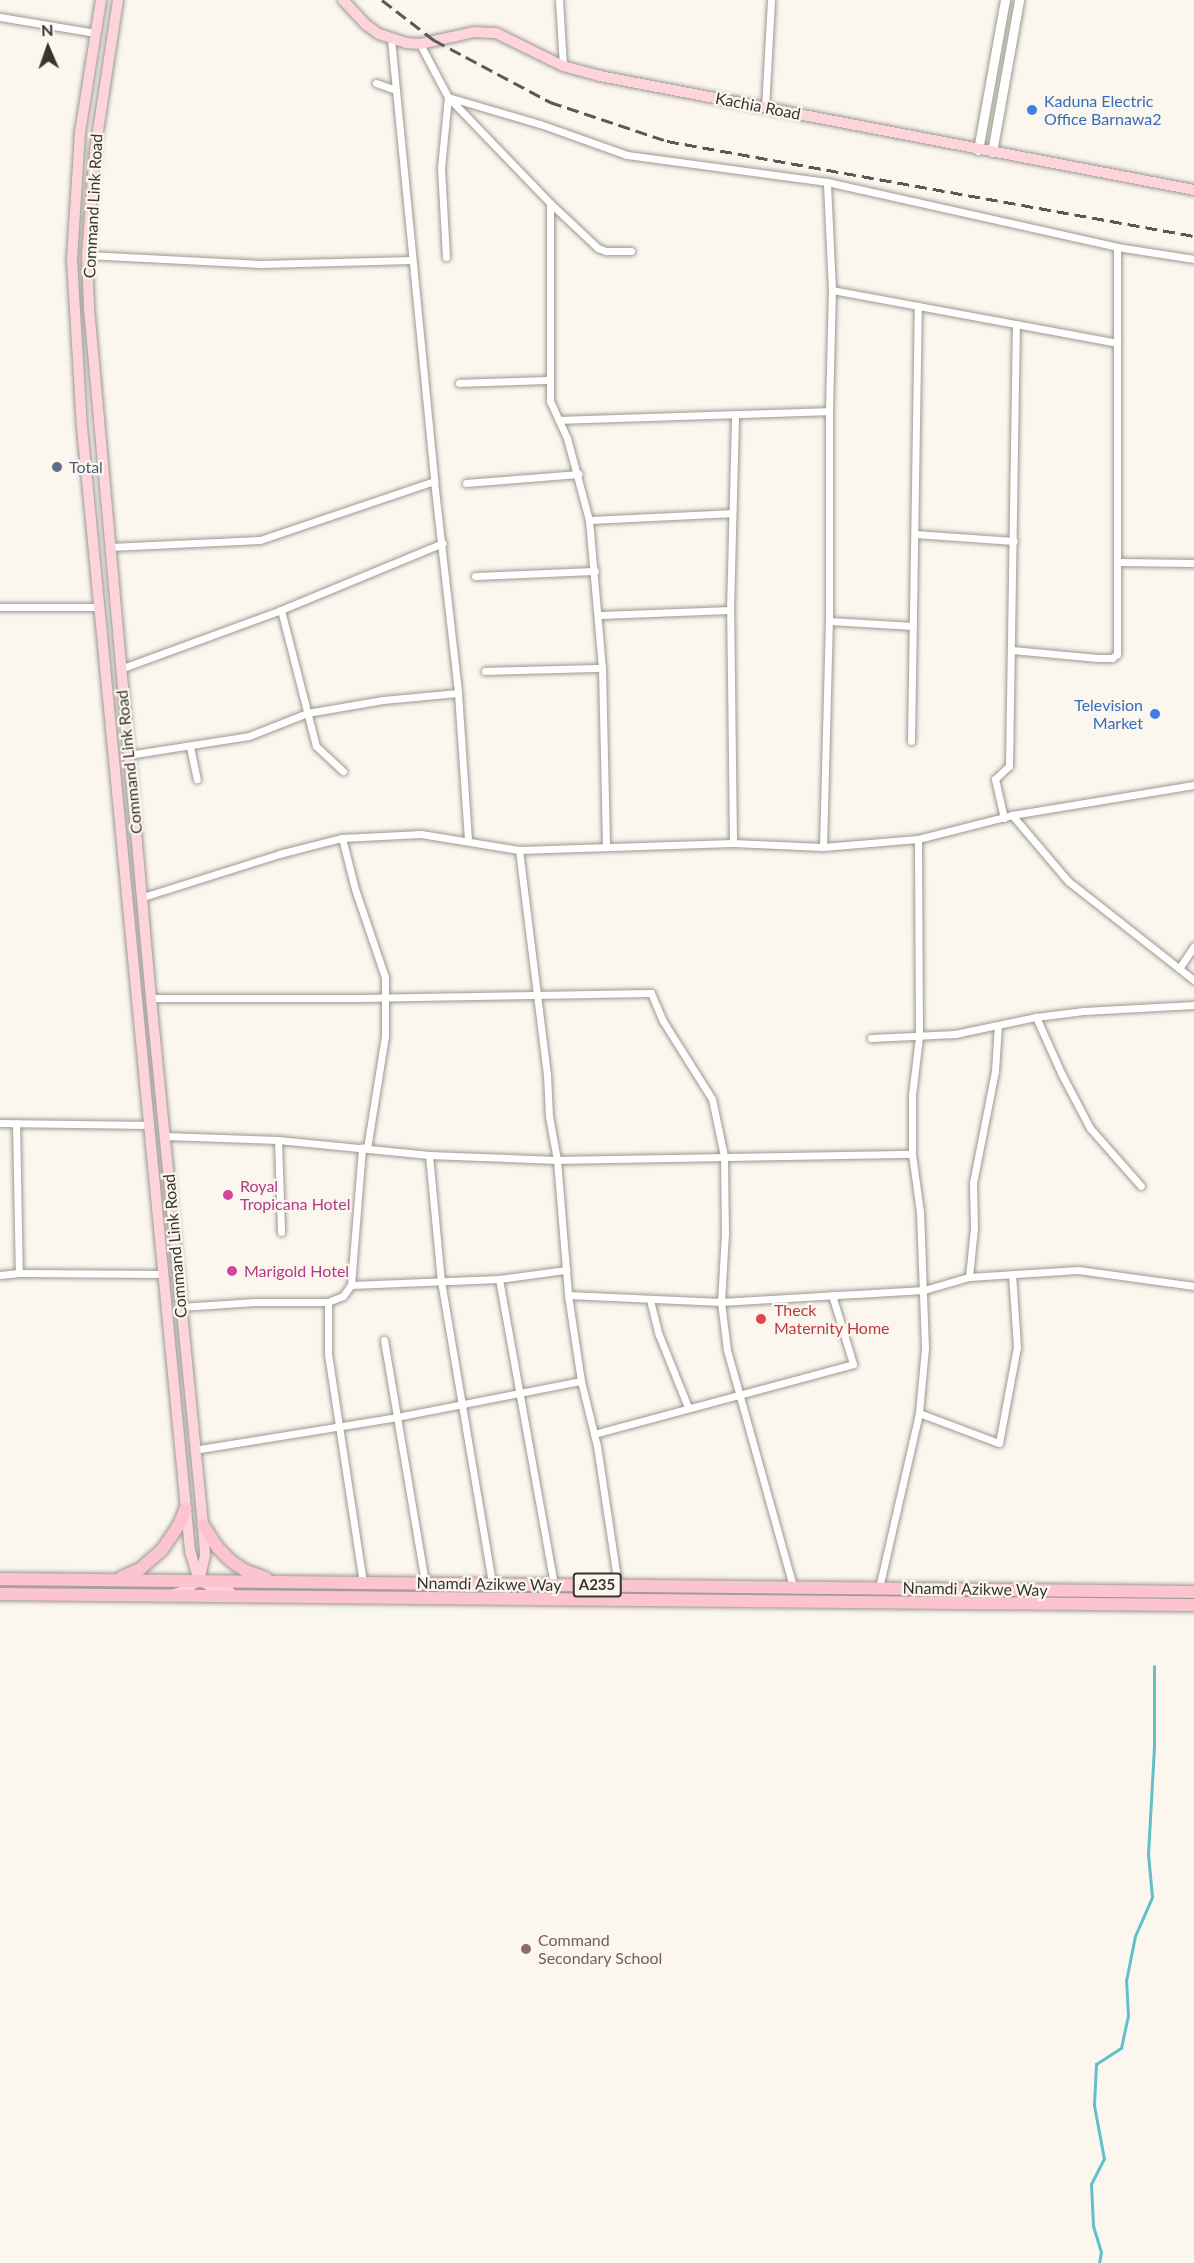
<!DOCTYPE html>
<html>
<head>
<meta charset="utf-8">
<style>
  body { margin:0 }
  #map { position:relative; width:1194px; height:2263px; overflow:hidden; background:#fbf7ee; font-family:Lato,sans-serif }
  div>[style] { position:absolute }
  [style*='--x'] { left:calc(var(--x)*1px); top:calc(var(--y)*1px); width:calc(var(--w)*1px); rotate:calc(var(--a)*1deg) }
  .stream>* { height:3px; margin:-1.5px; padding:0 1.5px; transform-origin:1.5px; border-radius:1.5px; background:#63bfca }
  .roads { filter:drop-shadow(0 0 2px #9c9890) drop-shadow(0 0 2px #9c9890) }
  .minor>* { height:7px; margin:-3.5px; padding:0 3.5px; transform-origin:3.5px; border-radius:3.5px; background:#fff }
  .tertiary>* { height:9px; margin:-4.5px; padding:0 4.5px; transform-origin:4.5px; border-radius:4.5px; background:#fff }
  .primary>* { height:10px; margin:-5px; padding:0 5px; transform-origin:5px; border-radius:5px; background:#fdd3dc }
  .trunk>* { height:12px; margin:-6px; padding:0 6px; transform-origin:6px; border-radius:6px; background:#fcc4d0 }
  .rail>* { height:3px; margin-top:-1.5px; transform-origin:0; background:repeating-linear-gradient(90deg,#5b5954 0 12px,transparent 0 18px) }
  .dots>* { width:16px; height:16px; translate:-50% -50%; box-sizing:border-box; border:3px solid #fbf7ee; border-radius:50% }
  span { translate:-50% -50%; white-space:nowrap; text-align:center; line-height:1.15; -webkit-text-stroke:4.5px #fbf7ee; paint-order:stroke }
  .shield-label span { padding:2px 4px; background:#fbf7ee; border:2px solid; border-radius:4px; -webkit-text-stroke-width:0 }
  .shield-label { font-size:15px; color:#373532; font-weight:700 }
  .shop-label { font-size:16px; color:#366cbe }
  .left { translate:0 -50%; text-align:left }
  .right { translate:-100% -50%; text-align:right }
  .street-label { font-size:16px; color:#373532 }
  .service-label { font-size:16px; color:#4e5e75 }
  .hotel-label { font-size:16px; color:#b23c85 }
  .health-label { font-size:16px; color:#be3a42 }
  .education-label { font-size:16px; color:#785e54 }
  .north { position:absolute; left:18px; top:18px; width:60px; height:60px; -webkit-text-stroke:4px #fbf7ee; paint-order:stroke; rotate:358deg; font-size:16px; font-weight:700; line-height:24px; text-align:center; color:#373532 }
  .north::after { content:''; display:block; margin:auto; width:21px; height:27px; background:#373532; clip-path:polygon(50% 0,100% 100%,50% 72%,0 100%) }
</style>
</head>
<body>
<div id="map">
  <div class="stream">
    <div style="--x:1099;--y:2263;--w:11;--a:-80"></div>
    <div style="--x:1101;--y:2252;--w:28;--a:-107"></div>
    <div style="--x:1093;--y:2225;--w:41;--a:-92.8"></div>
    <div style="--x:1091;--y:2184;--w:28;--a:-63"></div>
    <div style="--x:1104;--y:2159;--w:55;--a:-100.5"></div>
    <div style="--x:1094;--y:2105;--w:41;--a:-87.2"></div>
    <div style="--x:1096;--y:2064;--w:30;--a:-33"></div>
    <div style="--x:1121;--y:2048;--w:33;--a:-78"></div>
    <div style="--x:1128;--y:2016;--w:35;--a:-93"></div>
    <div style="--x:1126;--y:1981;--w:46;--a:-78.7"></div>
    <div style="--x:1135;--y:1936;--w:43;--a:-66.4"></div>
    <div style="--x:1152;--y:1897;--w:43;--a:-95.3"></div>
    <div style="--x:1148;--y:1854;--w:109;--a:-86.8"></div>
    <div style="--x:1154;--y:1745;--w:79;--a:-90"></div>
  </div>
  <div class="roads">
    <div class="minor">
      <div style="--x:559;--y:0;--w:66;--a:86.5"></div>
      <div style="--x:0;--y:17;--w:97;--a:9.5"></div>
      <div style="--x:391;--y:39;--w:444;--a:84.4"></div>
      <div style="--x:434;--y:481;--w:213;--a:83.5"></div>
      <div style="--x:458;--y:693;--w:147;--a:86.1"></div>
      <div style="--x:420;--y:44;--w:60;--a:62.2"></div>
      <div style="--x:448;--y:97;--w:147;--a:46.1"></div>
      <div style="--x:550;--y:203;--w:66;--a:43.2"></div>
      <div style="--x:598;--y:248;--w:9;--a:21"></div>
      <div style="--x:606;--y:251;--w:25;--a:0"></div>
      <div style="--x:376;--y:83;--w:21;--a:19"></div>
      <div style="--x:765;--y:108;--w:108;--a:-86.8"></div>
      <div style="--x:550;--y:203;--w:198;--a:90"></div>
      <div style="--x:550;--y:401;--w:41;--a:65.3"></div>
      <div style="--x:567;--y:438;--w:85;--a:75"></div>
      <div style="--x:589;--y:520;--w:149;--a:85"></div>
      <div style="--x:602;--y:668;--w:179;--a:88.7"></div>
      <div style="--x:87;--y:255;--w:174;--a:3"></div>
      <div style="--x:261;--y:264;--w:151;--a:-1.5"></div>
      <div style="--x:446;--y:257;--w:89;--a:-93.2"></div>
      <div style="--x:441;--y:168;--w:71;--a:-84.4"></div>
      <div style="--x:448;--y:97;--w:96;--a:16.4"></div>
      <div style="--x:540;--y:124;--w:92;--a:19.6"></div>
      <div style="--x:627;--y:155;--w:202;--a:7.7"></div>
      <div style="--x:827;--y:182;--w:297;--a:12.6"></div>
      <div style="--x:1117;--y:247;--w:78;--a:8.9"></div>
      <div style="--x:832;--y:290;--w:290;--a:10.5"></div>
      <div style="--x:459;--y:383;--w:91;--a:-1.9"></div>
      <div style="--x:559;--y:420;--w:270;--a:-1.9"></div>
      <div style="--x:466;--y:483;--w:113;--a:-4.6"></div>
      <div style="--x:589;--y:520;--w:142;--a:-2.8"></div>
      <div style="--x:915;--y:534;--w:99;--a:4"></div>
      <div style="--x:110;--y:547;--w:150;--a:-2.7"></div>
      <div style="--x:260;--y:540;--w:184;--a:-18.7"></div>
      <div style="--x:1118;--y:562;--w:76;--a:0.8"></div>
      <div style="--x:475;--y:576;--w:120;--a:-2.4"></div>
      <div style="--x:0;--y:607;--w:99;--a:0"></div>
      <div style="--x:281;--y:610;--w:140;--a:75.6"></div>
      <div style="--x:316;--y:746;--w:37;--a:43"></div>
      <div style="--x:600;--y:615;--w:130;--a:-2.2"></div>
      <div style="--x:829;--y:621;--w:84;--a:3.4"></div>
      <div style="--x:1012;--y:650;--w:86;--a:5.3"></div>
      <div style="--x:1098;--y:658;--w:14;--a:0"></div>
      <div style="--x:1112;--y:658;--w:6;--a:-39"></div>
      <div style="--x:1117;--y:654;--w:407;--a:-90"></div>
      <div style="--x:120;--y:669;--w:171;--a:-20.1"></div>
      <div style="--x:281;--y:610;--w:175;--a:-22.5"></div>
      <div style="--x:485;--y:671;--w:117;--a:-1.5"></div>
      <div style="--x:911;--y:741;--w:435;--a:-89.1"></div>
      <div style="--x:190;--y:747;--w:33;--a:78"></div>
      <div style="--x:128;--y:755;--w:122;--a:-8.9"></div>
      <div style="--x:249;--y:736;--w:62;--a:-21.6"></div>
      <div style="--x:307;--y:713;--w:77;--a:-9.7"></div>
      <div style="--x:383;--y:700;--w:75;--a:-5.3"></div>
      <div style="--x:1012;--y:815;--w:87;--a:49.7"></div>
      <div style="--x:1068;--y:881;--w:160;--a:38.2"></div>
      <div style="--x:1004;--y:818;--w:40;--a:-103"></div>
      <div style="--x:995;--y:779;--w:19;--a:-43"></div>
      <div style="--x:1009;--y:766;--w:442;--a:-89.1"></div>
      <div style="--x:342;--y:838;--w:53;--a:75.7"></div>
      <div style="--x:355;--y:889;--w:93;--a:71.2"></div>
      <div style="--x:385;--y:977;--w:59;--a:90"></div>
      <div style="--x:385;--y:1036;--w:113;--a:99.1"></div>
      <div style="--x:733;--y:843;--w:233;--a:-90.7"></div>
      <div style="--x:730;--y:610;--w:196;--a:-88.5"></div>
      <div style="--x:823;--y:847;--w:226;--a:-88.5"></div>
      <div style="--x:829;--y:621;--w:210;--a:-90"></div>
      <div style="--x:829;--y:411;--w:121;--a:-88.6"></div>
      <div style="--x:832;--y:290;--w:108;--a:-92.7"></div>
      <div style="--x:519;--y:850;--w:226;--a:82.9"></div>
      <div style="--x:547;--y:1074;--w:42;--a:87.3"></div>
      <div style="--x:549;--y:1116;--w:45;--a:79.7"></div>
      <div style="--x:557;--y:1160;--w:135;--a:85.3"></div>
      <div style="--x:568;--y:1295;--w:87;--a:81.4"></div>
      <div style="--x:581;--y:1381;--w:67;--a:76.2"></div>
      <div style="--x:597;--y:1446;--w:141;--a:81.4"></div>
      <div style="--x:143;--y:897;--w:143;--a:-17.5"></div>
      <div style="--x:279;--y:854;--w:65;--a:-14.3"></div>
      <div style="--x:342;--y:838;--w:79;--a:-2.9"></div>
      <div style="--x:421;--y:834;--w:99;--a:9.3"></div>
      <div style="--x:519;--y:850;--w:214;--a:-1.9"></div>
      <div style="--x:733;--y:843;--w:90;--a:2.5"></div>
      <div style="--x:823;--y:847;--w:95;--a:-4.8"></div>
      <div style="--x:918;--y:839;--w:97;--a:-14.3"></div>
      <div style="--x:1012;--y:815;--w:184;--a:-9.4"></div>
      <div style="--x:1180;--y:967;--w:25;--a:-56"></div>
      <div style="--x:151;--y:998;--w:207;--a:0"></div>
      <div style="--x:358;--y:998;--w:293;--a:-1"></div>
      <div style="--x:651;--y:993;--w:30;--a:67"></div>
      <div style="--x:663;--y:1021;--w:92;--a:57.9"></div>
      <div style="--x:712;--y:1099;--w:58;--a:78.1"></div>
      <div style="--x:724;--y:1156;--w:77;--a:89.3"></div>
      <div style="--x:725;--y:1233;--w:69;--a:93.3"></div>
      <div style="--x:721;--y:1302;--w:48;--a:82.9"></div>
      <div style="--x:727;--y:1350;--w:246;--a:74.4"></div>
      <div style="--x:1036;--y:1017;--w:61;--a:65.9"></div>
      <div style="--x:1061;--y:1073;--w:62;--a:62.2"></div>
      <div style="--x:1090;--y:1128;--w:77;--a:48.7"></div>
      <div style="--x:871;--y:1038;--w:84;--a:-2.7"></div>
      <div style="--x:955;--y:1034;--w:83;--a:-11.9"></div>
      <div style="--x:1036;--y:1017;--w:48;--a:-7.1"></div>
      <div style="--x:1084;--y:1011;--w:110;--a:-3.1"></div>
      <div style="--x:0;--y:1123;--w:150;--a:0.8"></div>
      <div style="--x:16;--y:1123;--w:150;--a:88.9"></div>
      <div style="--x:19;--y:1273;--w:145;--a:0.4"></div>
      <div style="--x:165;--y:1136;--w:113;--a:2"></div>
      <div style="--x:278;--y:1140;--w:152;--a:5.7"></div>
      <div style="--x:429;--y:1155;--w:128;--a:2.2"></div>
      <div style="--x:557;--y:1160;--w:355;--a:-1"></div>
      <div style="--x:278;--y:1140;--w:92;--a:88.1"></div>
      <div style="--x:429;--y:1155;--w:127;--a:84.6"></div>
      <div style="--x:441;--y:1281;--w:307;--a:80.4"></div>
      <div style="--x:0;--y:1275;--w:19;--a:-6"></div>
      <div style="--x:969;--y:1277;--w:49;--a:-84.2"></div>
      <div style="--x:974;--y:1228;--w:45;--a:-91.3"></div>
      <div style="--x:973;--y:1183;--w:114;--a:-78.9"></div>
      <div style="--x:995;--y:1071;--w:46;--a:-86.3"></div>
      <div style="--x:499;--y:1279;--w:310;--a:79.8"></div>
      <div style="--x:351;--y:1285;--w:148;--a:-2.3"></div>
      <div style="--x:499;--y:1279;--w:68;--a:-7.7"></div>
      <div style="--x:568;--y:1295;--w:153;--a:2.6"></div>
      <div style="--x:721;--y:1302;--w:203;--a:-3.4"></div>
      <div style="--x:924;--y:1290;--w:47;--a:-16.1"></div>
      <div style="--x:969;--y:1277;--w:109;--a:-3.7"></div>
      <div style="--x:1078;--y:1270;--w:117;--a:7.9"></div>
      <div style="--x:650;--y:1300;--w:36;--a:76"></div>
      <div style="--x:659;--y:1335;--w:78;--a:68.1"></div>
      <div style="--x:328;--y:1302;--w:52;--a:90"></div>
      <div style="--x:328;--y:1354;--w:232;--a:81.3"></div>
      <div style="--x:181;--y:1307;--w:74;--a:-3.9"></div>
      <div style="--x:255;--y:1302;--w:73;--a:0"></div>
      <div style="--x:328;--y:1302;--w:16;--a:-22"></div>
      <div style="--x:343;--y:1296;--w:14;--a:-54"></div>
      <div style="--x:351;--y:1285;--w:138;--a:-85.4"></div>
      <div style="--x:384;--y:1340;--w:246;--a:80.4"></div>
      <div style="--x:919;--y:1413;--w:85;--a:20.6"></div>
      <div style="--x:999;--y:1443;--w:98;--a:-79.4"></div>
      <div style="--x:1017;--y:1347;--w:73;--a:-93.9"></div>
      <div style="--x:594;--y:1434;--w:268;--a:-15.1"></div>
      <div style="--x:853;--y:1364;--w:72;--a:-106.9"></div>
      <div style="--x:194;--y:1450;--w:206;--a:-9.2"></div>
      <div style="--x:397;--y:1417;--w:187;--a:-11.1"></div>
      <div style="--x:879;--y:1588;--w:180;--a:-77.1"></div>
      <div style="--x:919;--y:1413;--w:65;--a:-84.7"></div>
      <div style="--x:925;--y:1348;--w:136;--a:-92.1"></div>
      <div style="--x:920;--y:1212;--w:59;--a:-97.9"></div>
      <div style="--x:912;--y:1154;--w:59;--a:-90"></div>
      <div style="--x:912;--y:1095;--w:58;--a:-83.1"></div>
      <div style="--x:919;--y:1037;--w:198;--a:-90.3"></div>
    </div>
    <div class="tertiary">
      <div style="--x:978;--y:150;--w:152;--a:-79.8"></div>
      <div style="--x:992;--y:152;--w:154;--a:-79.9"></div>
    </div>
    <div class="primary">
      <div style="--x:101;--y:0;--w:134;--a:99"></div>
      <div style="--x:80;--y:132;--w:128;--a:93.6"></div>
      <div style="--x:72;--y:260;--w:167;--a:86.6"></div>
      <div style="--x:82;--y:427;--w:1129;--a:84.51"></div>
      <div style="--x:190;--y:1551;--w:30;--a:73"></div>
      <div style="--x:199;--y:1580;--w:24;--a:28"></div>
      <div style="--x:220;--y:1591;--w:10;--a:6"></div>
      <div style="--x:118;--y:0;--w:153;--a:98.7"></div>
      <div style="--x:95;--y:151;--w:104;--a:94.4"></div>
      <div style="--x:87;--y:255;--w:53;--a:87.8"></div>
      <div style="--x:89;--y:308;--w:693;--a:84.87"></div>
      <div style="--x:151;--y:998;--w:530;--a:84.36"></div>
      <div style="--x:203;--y:1525;--w:30;--a:86"></div>
      <div style="--x:205;--y:1555;--w:26;--a:103"></div>
      <div style="--x:199;--y:1580;--w:19;--a:144"></div>
      <div style="--x:184;--y:1591;--w:10;--a:163"></div>
      <div style="--x:343;--y:0;--w:33;--a:47"></div>
      <div style="--x:365;--y:24;--w:17;--a:36"></div>
      <div style="--x:379;--y:34;--w:28;--a:18"></div>
      <div style="--x:406;--y:43;--w:14;--a:4"></div>
      <div style="--x:420;--y:44;--w:55;--a:-12.5"></div>
      <div style="--x:474;--y:32;--w:22;--a:3"></div>
      <div style="--x:496;--y:33;--w:75;--a:26.2"></div>
      <div style="--x:563;--y:66;--w:38;--a:15"></div>
      <div style="--x:600;--y:76;--w:605;--a:10.86"></div>
    </div>
    <div class="trunk">
      <div style="--x:203;--y:1525;--w:27;--a:57"></div>
      <div style="--x:218;--y:1548;--w:18;--a:45"></div>
      <div style="--x:231;--y:1561;--w:18;--a:34"></div>
      <div style="--x:246;--y:1571;--w:21;--a:19"></div>
      <div style="--x:122;--y:1577;--w:20;--a:-24"></div>
      <div style="--x:140;--y:1569;--w:29;--a:-41"></div>
      <div style="--x:162;--y:1550;--w:30;--a:-56"></div>
      <div style="--x:179;--y:1525;--w:18;--a:-68"></div>
      <div style="--x:0;--y:1579;--w:1194;--a:0.62"></div>
      <div style="--x:0;--y:1594;--w:1194;--a:0.53"></div>
    </div>
  </div>
  <div class="rail">
    <div style="--x:382;--y:0;--w:66;--a:37.6"></div>
    <div style="--x:434;--y:40;--w:132;--a:28.1"></div>
    <div style="--x:550;--y:102;--w:123;--a:18.4"></div>
    <div style="--x:667;--y:141;--w:535;--a:10.22"></div>
  </div>
  <div class="dots">
    <div style="left:1032px;top:110px;background:#3f7fe0"></div>
    <div style="left:57px;top:467px;background:#5c6f8a"></div>
    <div style="left:1155px;top:714px;background:#3f7fe0"></div>
    <div style="left:228px;top:1195px;background:#d1479c"></div>
    <div style="left:232px;top:1271px;background:#d1479c"></div>
    <div style="left:761px;top:1319px;background:#e0444e"></div>
    <div style="left:526px;top:1949px;background:#8d6e63"></div>
  </div>
  <div class="shield-label">
    <span style="left:597px;top:1585px">A235</span>
  </div>
  <div class="shop-label">
    <span class="left" style="left:1044px;top:110px">Kaduna Electric<br>Office Barnawa2</span>
    <span class="right" style="left:1143px;top:714px">Television<br>Market</span>
  </div>
  <div class="street-label">
    <span style="left:758px;top:106px;rotate:11deg">Kachia Road</span>
    <span style="left:93px;top:206px;rotate:-87deg">Command Link Road</span>
    <span style="left:129px;top:762px;rotate:-96deg">Command Link Road</span>
    <span style="left:175px;top:1246px;rotate:-95deg">Command Link Road</span>
    <span style="left:489px;top:1584px;rotate:1deg">Nnamdi Azikwe Way</span>
    <span style="left:975px;top:1589px;rotate:1deg">Nnamdi Azikwe Way</span>
  </div>
  <div class="service-label">
    <span class="left" style="left:69px;top:467px">Total</span>
  </div>
  <div class="hotel-label">
    <span class="left" style="left:240px;top:1195px">Royal<br>Tropicana Hotel</span>
    <span class="left" style="left:244px;top:1271px">Marigold Hotel</span>
  </div>
  <div class="health-label">
    <span class="left" style="left:774px;top:1319px">Theck<br>Maternity Home</span>
  </div>
  <div class="education-label">
    <span class="left" style="left:538px;top:1949px">Command<br>Secondary School</span>
  </div>
  <div class="north">N</div>
</div>
</body>
</html>
